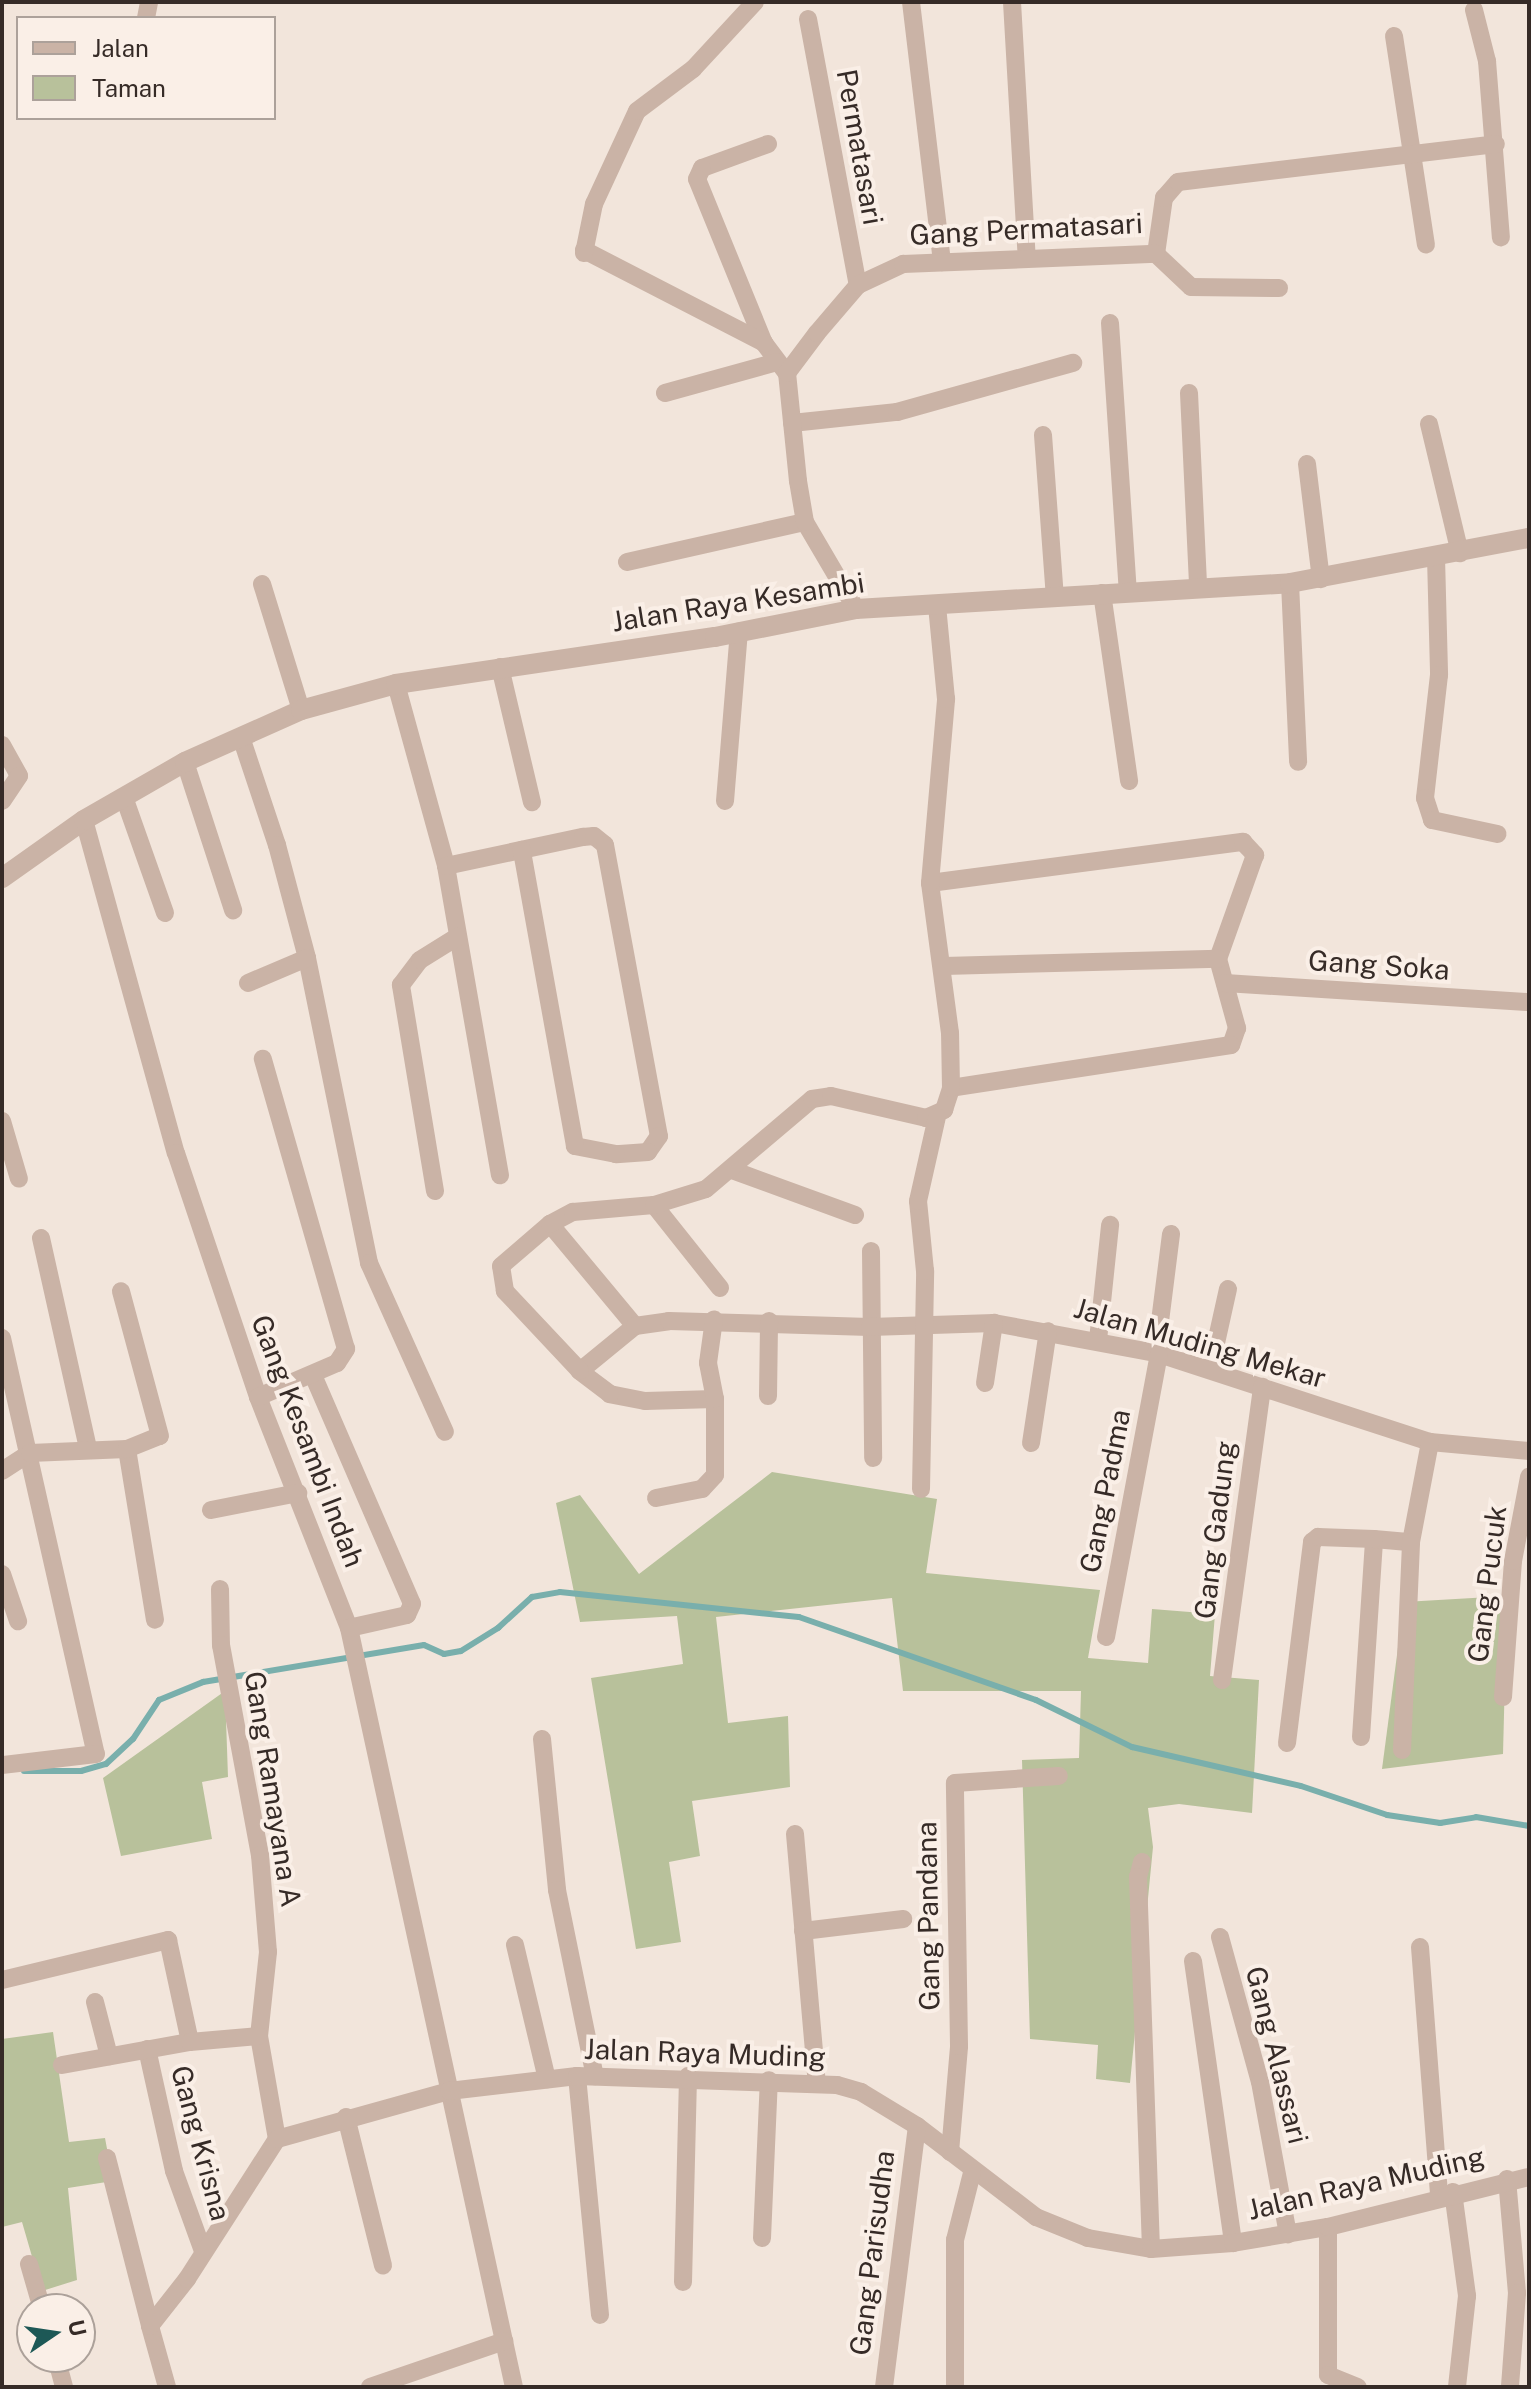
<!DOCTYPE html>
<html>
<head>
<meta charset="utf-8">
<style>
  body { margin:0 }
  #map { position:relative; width:1531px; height:2389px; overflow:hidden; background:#f2e5db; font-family:"Public Sans",sans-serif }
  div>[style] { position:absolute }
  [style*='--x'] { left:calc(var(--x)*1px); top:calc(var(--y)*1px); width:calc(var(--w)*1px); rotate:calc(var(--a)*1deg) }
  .green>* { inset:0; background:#b8c19b }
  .stream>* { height:6px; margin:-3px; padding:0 3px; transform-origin:3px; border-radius:3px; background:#79afac }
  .minor>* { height:18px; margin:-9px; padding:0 9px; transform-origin:9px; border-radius:9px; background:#cab3a6 }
  .tertiary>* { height:20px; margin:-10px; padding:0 10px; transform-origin:10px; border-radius:10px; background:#cab3a6 }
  span { translate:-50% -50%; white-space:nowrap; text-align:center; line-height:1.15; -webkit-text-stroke:8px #faefe7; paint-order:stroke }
  .street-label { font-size:28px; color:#362b27 }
  .frame { position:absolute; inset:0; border:4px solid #362b27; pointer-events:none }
  .legend { position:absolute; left:16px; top:16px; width:260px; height:104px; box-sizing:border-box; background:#faefe7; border:2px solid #aca19a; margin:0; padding:10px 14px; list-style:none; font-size:24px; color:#362b27 }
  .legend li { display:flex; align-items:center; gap:16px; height:40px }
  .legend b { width:40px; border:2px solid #aca19a }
  .north { position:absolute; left:16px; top:2293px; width:80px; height:80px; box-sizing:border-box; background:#faefe7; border:2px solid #aca19a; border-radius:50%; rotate:77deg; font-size:22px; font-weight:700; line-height:32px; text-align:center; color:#362b27 }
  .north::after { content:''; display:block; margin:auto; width:28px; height:36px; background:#1d5856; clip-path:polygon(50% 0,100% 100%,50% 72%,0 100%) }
</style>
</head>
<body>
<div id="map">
  <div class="green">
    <div style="clip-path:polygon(772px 1472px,937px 1499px,926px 1573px,1100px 1590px,1088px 1658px,1148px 1663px,1152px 1609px,1215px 1614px,1210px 1676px,1259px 1680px,1252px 1813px,1179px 1804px,1148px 1808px,1153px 1847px,1130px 2083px,1096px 2079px,1098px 2045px,1030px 2039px,1022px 1760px,1079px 1758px,1081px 1691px,903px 1691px,892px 1598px,716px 1617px,728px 1723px,788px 1716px,790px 1787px,692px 1801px,700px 1856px,669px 1862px,681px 1942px,636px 1949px,591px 1678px,683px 1664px,677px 1616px,580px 1622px,556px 1503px,580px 1495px,639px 1574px)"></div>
    <div style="clip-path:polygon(1507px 1596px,1503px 1754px,1382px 1769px,1404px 1602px)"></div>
    <div style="clip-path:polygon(225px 1691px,228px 1777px,202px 1782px,212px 1839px,121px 1856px,103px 1778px)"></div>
    <div style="clip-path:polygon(53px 2032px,69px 2142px,105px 2138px,113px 2181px,68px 2188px,77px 2280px,42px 2291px,22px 2222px,2px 2227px,2px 2039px)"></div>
  </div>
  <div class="stream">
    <div style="--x:24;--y:1771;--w:57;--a:0"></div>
    <div style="--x:81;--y:1771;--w:26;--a:-16"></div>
    <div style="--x:106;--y:1764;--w:37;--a:-43"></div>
    <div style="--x:133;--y:1739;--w:47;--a:-56.3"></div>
    <div style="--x:159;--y:1700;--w:48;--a:-22.2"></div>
    <div style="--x:203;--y:1682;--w:224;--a:-9.5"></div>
    <div style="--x:424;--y:1645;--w:22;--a:24"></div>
    <div style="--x:444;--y:1654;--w:17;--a:-10"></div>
    <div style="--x:461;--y:1651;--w:44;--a:-31.9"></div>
    <div style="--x:498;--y:1628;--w:46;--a:-42.4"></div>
    <div style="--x:532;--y:1597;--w:28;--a:-10"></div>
    <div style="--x:560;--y:1592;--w:240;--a:6"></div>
    <div style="--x:799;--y:1617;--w:251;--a:19.3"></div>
    <div style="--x:1036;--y:1700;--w:107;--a:26.1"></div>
    <div style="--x:1132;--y:1747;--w:173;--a:13"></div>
    <div style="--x:1301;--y:1786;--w:91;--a:18.6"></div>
    <div style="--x:1387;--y:1815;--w:54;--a:8.6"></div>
    <div style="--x:1440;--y:1823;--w:36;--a:-9"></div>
    <div style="--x:1476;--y:1817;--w:54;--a:9.6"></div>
  </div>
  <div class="minor">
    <div style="--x:911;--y:2;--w:262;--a:83.2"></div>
    <div style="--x:1012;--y:2;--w:257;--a:86.7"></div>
    <div style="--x:1474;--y:10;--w:53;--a:75.7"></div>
    <div style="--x:1487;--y:61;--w:177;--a:85.5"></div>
    <div style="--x:146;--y:18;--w:16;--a:-79"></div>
    <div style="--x:808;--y:19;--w:271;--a:79.4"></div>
    <div style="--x:1394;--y:36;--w:211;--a:81.3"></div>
    <div style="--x:768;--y:144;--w:70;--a:160"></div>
    <div style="--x:702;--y:168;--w:12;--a:114"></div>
    <div style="--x:697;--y:179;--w:177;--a:67.8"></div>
    <div style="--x:764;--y:343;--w:38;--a:53"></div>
    <div style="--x:584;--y:250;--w:203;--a:27.3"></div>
    <div style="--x:584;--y:253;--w:50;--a:-78.5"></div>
    <div style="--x:594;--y:204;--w:102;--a:-65.2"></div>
    <div style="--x:637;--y:111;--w:70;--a:-36.9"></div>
    <div style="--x:693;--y:69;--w:91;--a:-47.2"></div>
    <div style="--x:1156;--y:254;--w:57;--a:-81.9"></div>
    <div style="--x:1164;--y:198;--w:21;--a:-49"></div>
    <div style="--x:1178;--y:182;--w:320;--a:-6.8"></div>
    <div style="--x:1156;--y:254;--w:48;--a:43.3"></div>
    <div style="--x:1191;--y:287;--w:88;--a:0.7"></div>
    <div style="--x:1110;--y:323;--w:269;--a:86.2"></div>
    <div style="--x:665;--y:393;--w:116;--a:-15.5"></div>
    <div style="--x:1189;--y:393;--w:194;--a:87.3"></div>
    <div style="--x:792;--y:423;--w:106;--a:-6"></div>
    <div style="--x:897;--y:412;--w:183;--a:-15.6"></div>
    <div style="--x:1429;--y:424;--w:133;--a:76.5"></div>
    <div style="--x:1043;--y:435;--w:163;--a:85.8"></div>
    <div style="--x:1307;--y:464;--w:116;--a:83.1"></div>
    <div style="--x:1436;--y:557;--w:118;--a:88.5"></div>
    <div style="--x:1439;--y:675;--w:124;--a:96.5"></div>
    <div style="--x:1425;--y:798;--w:23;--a:72"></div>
    <div style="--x:1432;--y:820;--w:67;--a:12"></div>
    <div style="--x:627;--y:562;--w:182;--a:-12.7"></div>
    <div style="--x:1290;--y:583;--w:179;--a:87.4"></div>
    <div style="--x:262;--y:584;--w:132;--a:72.8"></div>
    <div style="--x:1102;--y:593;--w:190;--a:81.8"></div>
    <div style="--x:856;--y:609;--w:101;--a:-120.4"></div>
    <div style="--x:805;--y:522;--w:42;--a:-99.7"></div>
    <div style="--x:798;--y:481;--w:109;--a:-95.8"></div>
    <div style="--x:787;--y:373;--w:50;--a:-53.1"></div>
    <div style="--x:817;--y:333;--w:63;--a:-49.5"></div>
    <div style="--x:858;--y:285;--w:50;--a:-25"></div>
    <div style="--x:903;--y:264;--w:253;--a:-2.3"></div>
    <div style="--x:500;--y:667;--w:139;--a:76.7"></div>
    <div style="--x:396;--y:684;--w:189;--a:74.6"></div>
    <div style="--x:446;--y:866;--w:314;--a:80.1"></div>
    <div style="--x:241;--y:737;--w:114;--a:71.6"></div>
    <div style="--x:277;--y:845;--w:117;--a:75.1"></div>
    <div style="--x:307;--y:958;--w:311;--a:78.5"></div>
    <div style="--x:369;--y:1263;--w:185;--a:65.8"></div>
    <div style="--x:2;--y:745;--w:35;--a:61"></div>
    <div style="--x:19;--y:776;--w:30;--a:124"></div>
    <div style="--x:185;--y:762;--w:156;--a:72"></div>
    <div style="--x:124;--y:797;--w:123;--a:70.5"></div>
    <div style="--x:725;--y:801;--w:170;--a:-85.3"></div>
    <div style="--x:84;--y:820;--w:345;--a:74.6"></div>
    <div style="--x:176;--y:1153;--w:257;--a:71.4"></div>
    <div style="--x:258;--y:1397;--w:248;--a:68.5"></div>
    <div style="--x:349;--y:1628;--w:777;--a:77.74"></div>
    <div style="--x:446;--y:866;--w:140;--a:-12"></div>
    <div style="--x:583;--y:837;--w:11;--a:-5"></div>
    <div style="--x:594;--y:836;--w:14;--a:39"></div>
    <div style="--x:605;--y:845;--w:296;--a:79.5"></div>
    <div style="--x:659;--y:1136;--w:19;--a:125"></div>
    <div style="--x:648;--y:1152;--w:32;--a:176"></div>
    <div style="--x:616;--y:1154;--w:42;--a:-169"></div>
    <div style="--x:575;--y:1146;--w:301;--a:-100.2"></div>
    <div style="--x:930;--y:883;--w:316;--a:-7.5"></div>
    <div style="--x:1243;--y:842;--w:18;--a:47"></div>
    <div style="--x:1255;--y:855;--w:110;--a:109.6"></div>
    <div style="--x:1218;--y:959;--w:72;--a:74.6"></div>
    <div style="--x:1237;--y:1028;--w:18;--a:109"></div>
    <div style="--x:1231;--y:1045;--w:283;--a:171.3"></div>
    <div style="--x:944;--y:966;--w:274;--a:-1.5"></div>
    <div style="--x:248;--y:983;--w:64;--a:-23"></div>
    <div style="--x:1225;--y:983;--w:305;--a:3.6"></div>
    <div style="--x:2;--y:1121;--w:60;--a:73.7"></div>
    <div style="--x:732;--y:1170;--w:131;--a:20.1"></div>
    <div style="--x:435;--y:1191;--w:209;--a:-99.4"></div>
    <div style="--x:401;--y:985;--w:31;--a:-53"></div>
    <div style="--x:420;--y:960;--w:44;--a:-31.9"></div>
    <div style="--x:654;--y:1205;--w:106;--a:51.5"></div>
    <div style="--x:550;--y:1224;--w:133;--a:50.2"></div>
    <div style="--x:41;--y:1238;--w:216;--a:77.4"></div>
    <div style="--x:871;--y:1251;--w:207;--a:89.4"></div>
    <div style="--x:2;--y:1338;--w:426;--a:77.3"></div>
    <div style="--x:96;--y:1754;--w:95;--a:173.3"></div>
    <div style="--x:1098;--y:1340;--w:116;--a:-84"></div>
    <div style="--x:1156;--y:1353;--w:120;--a:-82.8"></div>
    <div style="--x:1210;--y:1370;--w:83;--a:-77.5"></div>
    <div style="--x:580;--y:1371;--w:71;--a:-39.3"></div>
    <div style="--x:635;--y:1326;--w:34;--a:-8"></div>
    <div style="--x:669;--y:1321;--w:201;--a:1.7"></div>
    <div style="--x:870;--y:1327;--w:124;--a:-1.8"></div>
    <div style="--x:994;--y:1323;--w:165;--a:10.5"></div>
    <div style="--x:1156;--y:1353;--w:288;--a:18"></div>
    <div style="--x:1430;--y:1442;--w:99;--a:5.2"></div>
    <div style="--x:313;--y:1375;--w:249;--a:66.6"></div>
    <div style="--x:412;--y:1604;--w:12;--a:114"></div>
    <div style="--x:407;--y:1615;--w:59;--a:167.4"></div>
    <div style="--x:985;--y:1383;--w:61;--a:-81.5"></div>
    <div style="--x:768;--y:1396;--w:75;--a:-89.2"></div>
    <div style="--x:258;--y:1397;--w:86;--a:-23.3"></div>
    <div style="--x:337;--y:1363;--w:17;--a:-57"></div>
    <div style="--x:346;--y:1349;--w:302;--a:-106"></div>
    <div style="--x:715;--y:1399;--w:70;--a:178.4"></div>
    <div style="--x:645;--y:1401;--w:36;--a:-169"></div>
    <div style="--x:610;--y:1394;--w:38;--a:-143"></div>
    <div style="--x:580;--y:1371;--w:110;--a:-133.2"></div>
    <div style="--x:505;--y:1291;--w:25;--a:-99"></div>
    <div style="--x:501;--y:1266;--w:65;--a:-40.6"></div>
    <div style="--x:550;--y:1224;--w:26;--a:-28"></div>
    <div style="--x:573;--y:1212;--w:81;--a:-4.9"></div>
    <div style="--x:654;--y:1205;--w:54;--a:-17.1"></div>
    <div style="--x:706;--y:1189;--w:139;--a:-40.3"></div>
    <div style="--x:812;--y:1099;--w:19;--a:-9"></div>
    <div style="--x:831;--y:1096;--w:98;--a:13"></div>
    <div style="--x:926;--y:1118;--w:20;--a:-24"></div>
    <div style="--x:944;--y:1110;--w:23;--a:-72"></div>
    <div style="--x:951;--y:1088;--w:55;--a:-91"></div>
    <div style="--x:950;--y:1033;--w:151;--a:-97.6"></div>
    <div style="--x:930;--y:883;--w:185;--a:-85"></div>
    <div style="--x:946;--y:699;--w:93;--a:-95.5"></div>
    <div style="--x:1031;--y:1443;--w:113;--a:-81.4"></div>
    <div style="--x:127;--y:1449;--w:173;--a:80.7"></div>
    <div style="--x:2;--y:1471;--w:33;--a:-33"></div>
    <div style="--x:30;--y:1453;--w:97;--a:-2.4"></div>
    <div style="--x:127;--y:1449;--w:35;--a:-22"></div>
    <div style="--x:160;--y:1436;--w:150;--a:-105.1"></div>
    <div style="--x:921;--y:1489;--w:218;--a:-88.9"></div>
    <div style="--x:925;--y:1271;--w:70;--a:-95.7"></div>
    <div style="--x:918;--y:1201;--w:86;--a:-77.3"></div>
    <div style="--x:656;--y:1498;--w:47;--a:-11.1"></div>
    <div style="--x:702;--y:1489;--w:19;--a:-47"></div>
    <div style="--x:715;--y:1475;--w:76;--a:-90"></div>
    <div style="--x:715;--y:1399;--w:37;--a:-101"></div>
    <div style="--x:708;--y:1363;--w:44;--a:-82.2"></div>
    <div style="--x:211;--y:1510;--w:89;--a:-11.1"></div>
    <div style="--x:2;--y:1574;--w:50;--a:71.2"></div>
    <div style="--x:220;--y:1589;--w:56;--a:89"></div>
    <div style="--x:221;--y:1645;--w:214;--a:79.5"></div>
    <div style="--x:260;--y:1855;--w:97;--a:85.3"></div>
    <div style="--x:268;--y:1952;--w:84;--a:96.1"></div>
    <div style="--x:259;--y:2036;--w:105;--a:80.1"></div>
    <div style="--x:1106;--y:1637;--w:287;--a:-79.4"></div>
    <div style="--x:1222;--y:1680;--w:296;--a:-82.2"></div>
    <div style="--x:1503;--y:1697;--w:136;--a:-85.8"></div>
    <div style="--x:1513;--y:1561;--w:86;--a:-79.2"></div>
    <div style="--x:1361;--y:1737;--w:198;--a:-86.2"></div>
    <div style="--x:1374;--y:1539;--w:37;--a:5"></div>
    <div style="--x:1411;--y:1542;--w:102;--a:-79.2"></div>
    <div style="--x:542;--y:1739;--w:152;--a:84.3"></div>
    <div style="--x:557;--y:1890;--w:190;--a:78.5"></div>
    <div style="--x:1287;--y:1743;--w:203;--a:-82.9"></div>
    <div style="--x:1312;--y:1542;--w:8;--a:-40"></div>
    <div style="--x:1318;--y:1537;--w:56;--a:2"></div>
    <div style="--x:1402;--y:1750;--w:208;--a:-87.5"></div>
    <div style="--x:795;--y:1834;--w:251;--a:85"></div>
    <div style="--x:1142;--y:1862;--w:16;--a:105"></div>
    <div style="--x:1138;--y:1877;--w:372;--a:88"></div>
    <div style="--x:803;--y:1931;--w:101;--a:-6.8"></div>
    <div style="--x:1220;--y:1937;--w:150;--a:74.6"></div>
    <div style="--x:1260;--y:2082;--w:155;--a:79.6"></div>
    <div style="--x:515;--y:1945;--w:138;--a:76.6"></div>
    <div style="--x:1420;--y:1947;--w:249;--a:85.6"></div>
    <div style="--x:1193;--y:1961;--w:285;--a:81.9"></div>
    <div style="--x:2;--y:1980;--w:171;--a:-13.5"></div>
    <div style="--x:168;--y:1940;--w:104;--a:77.8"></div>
    <div style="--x:95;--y:2002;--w:56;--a:75.5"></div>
    <div style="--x:147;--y:2049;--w:125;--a:77.5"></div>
    <div style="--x:174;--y:2171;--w:85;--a:70.1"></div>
    <div style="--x:62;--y:2065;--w:130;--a:-10.2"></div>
    <div style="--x:190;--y:2042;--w:69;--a:-5"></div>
    <div style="--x:577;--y:2076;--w:240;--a:84.5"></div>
    <div style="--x:346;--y:2117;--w:153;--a:76"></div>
    <div style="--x:950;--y:2152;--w:106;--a:-85.1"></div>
    <div style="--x:959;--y:2046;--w:263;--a:-90.9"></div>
    <div style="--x:955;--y:1783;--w:104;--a:-3.9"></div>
    <div style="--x:107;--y:2158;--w:173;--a:75.6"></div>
    <div style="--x:1507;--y:2179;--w:114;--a:85"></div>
    <div style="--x:1517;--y:2293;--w:94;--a:94.3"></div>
    <div style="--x:1453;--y:2192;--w:105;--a:82.3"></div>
    <div style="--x:1467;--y:2296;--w:92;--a:96.3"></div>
    <div style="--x:1328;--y:2227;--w:148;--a:90"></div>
    <div style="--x:1328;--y:2375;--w:32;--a:22"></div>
    <div style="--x:762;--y:2238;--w:158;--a:-87.5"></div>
    <div style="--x:29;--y:2264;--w:47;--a:73.9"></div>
    <div style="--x:683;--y:2282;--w:206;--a:-88.6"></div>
    <div style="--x:56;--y:2357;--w:31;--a:75"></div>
    <div style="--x:167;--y:2387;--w:63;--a:-105.6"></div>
    <div style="--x:150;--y:2326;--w:60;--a:-51.8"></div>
    <div style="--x:187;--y:2279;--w:166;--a:-57.3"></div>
    <div style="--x:277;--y:2139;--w:179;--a:-15.6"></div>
    <div style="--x:449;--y:2091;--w:129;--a:-6.7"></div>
    <div style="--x:577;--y:2076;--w:260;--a:2"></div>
    <div style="--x:837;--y:2085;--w:25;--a:16"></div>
    <div style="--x:861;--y:2092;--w:66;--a:31.3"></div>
    <div style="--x:917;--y:2126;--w:150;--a:37.4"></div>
    <div style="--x:1036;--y:2217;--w:56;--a:22"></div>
    <div style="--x:1088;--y:2238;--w:64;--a:9.9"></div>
    <div style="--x:1151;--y:2249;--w:82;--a:-4.2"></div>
    <div style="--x:1233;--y:2243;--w:96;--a:-9.6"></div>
    <div style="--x:1328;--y:2227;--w:207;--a:-14"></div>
    <div style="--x:370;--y:2387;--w:142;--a:-18.9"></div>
    <div style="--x:884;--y:2387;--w:263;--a:-82.8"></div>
    <div style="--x:955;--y:2387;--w:147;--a:-90"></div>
    <div style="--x:955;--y:2240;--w:69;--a:-75.8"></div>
  </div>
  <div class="tertiary">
    <div style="--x:2;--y:878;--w:100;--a:-35.3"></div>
    <div style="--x:84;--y:820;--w:116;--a:-29.9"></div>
    <div style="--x:185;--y:762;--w:127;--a:-24.1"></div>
    <div style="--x:301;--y:710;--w:98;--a:-15.3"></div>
    <div style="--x:396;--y:684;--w:322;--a:-8.4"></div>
    <div style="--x:715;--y:637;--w:144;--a:-11.2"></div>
    <div style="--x:856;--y:609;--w:435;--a:-3.4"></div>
    <div style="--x:1290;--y:583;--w:243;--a:-10.7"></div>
  </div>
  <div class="street-label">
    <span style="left:860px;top:147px;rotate:80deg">Permatasari</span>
    <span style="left:1026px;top:229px;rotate:-3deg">Gang Permatasari</span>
    <span style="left:738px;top:602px;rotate:-9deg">Jalan Raya Kesambi</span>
    <span style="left:1379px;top:965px;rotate:4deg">Gang Soka</span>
    <span style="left:1200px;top:1343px;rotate:16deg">Jalan Muding Mekar</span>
    <span style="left:308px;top:1441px;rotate:69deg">Gang Kesambi Indah</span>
    <span style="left:1105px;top:1491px;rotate:-79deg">Gang Padma</span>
    <span style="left:1215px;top:1530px;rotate:-83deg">Gang Gadung</span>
    <span style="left:1487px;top:1584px;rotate:-83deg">Gang Pucuk</span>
    <span style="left:273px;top:1789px;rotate:81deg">Gang Ramayana A</span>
    <span style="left:928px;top:1916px;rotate:-91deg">Gang Pandana</span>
    <span style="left:705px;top:2053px;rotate:2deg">Jalan Raya Muding</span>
    <span style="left:1277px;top:2055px;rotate:76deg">Gang Alassari</span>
    <span style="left:201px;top:2143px;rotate:75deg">Gang Krisna</span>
    <span style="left:1366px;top:2183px;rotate:-13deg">Jalan Raya Muding</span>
    <span style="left:872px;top:2253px;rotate:-83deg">Gang Parisudha</span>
  </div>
  <div class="frame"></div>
  <ul class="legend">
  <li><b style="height:10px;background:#cab3a6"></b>Jalan</li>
  <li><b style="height:22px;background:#b8c19b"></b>Taman</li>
  </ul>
  <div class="north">U</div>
</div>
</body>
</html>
